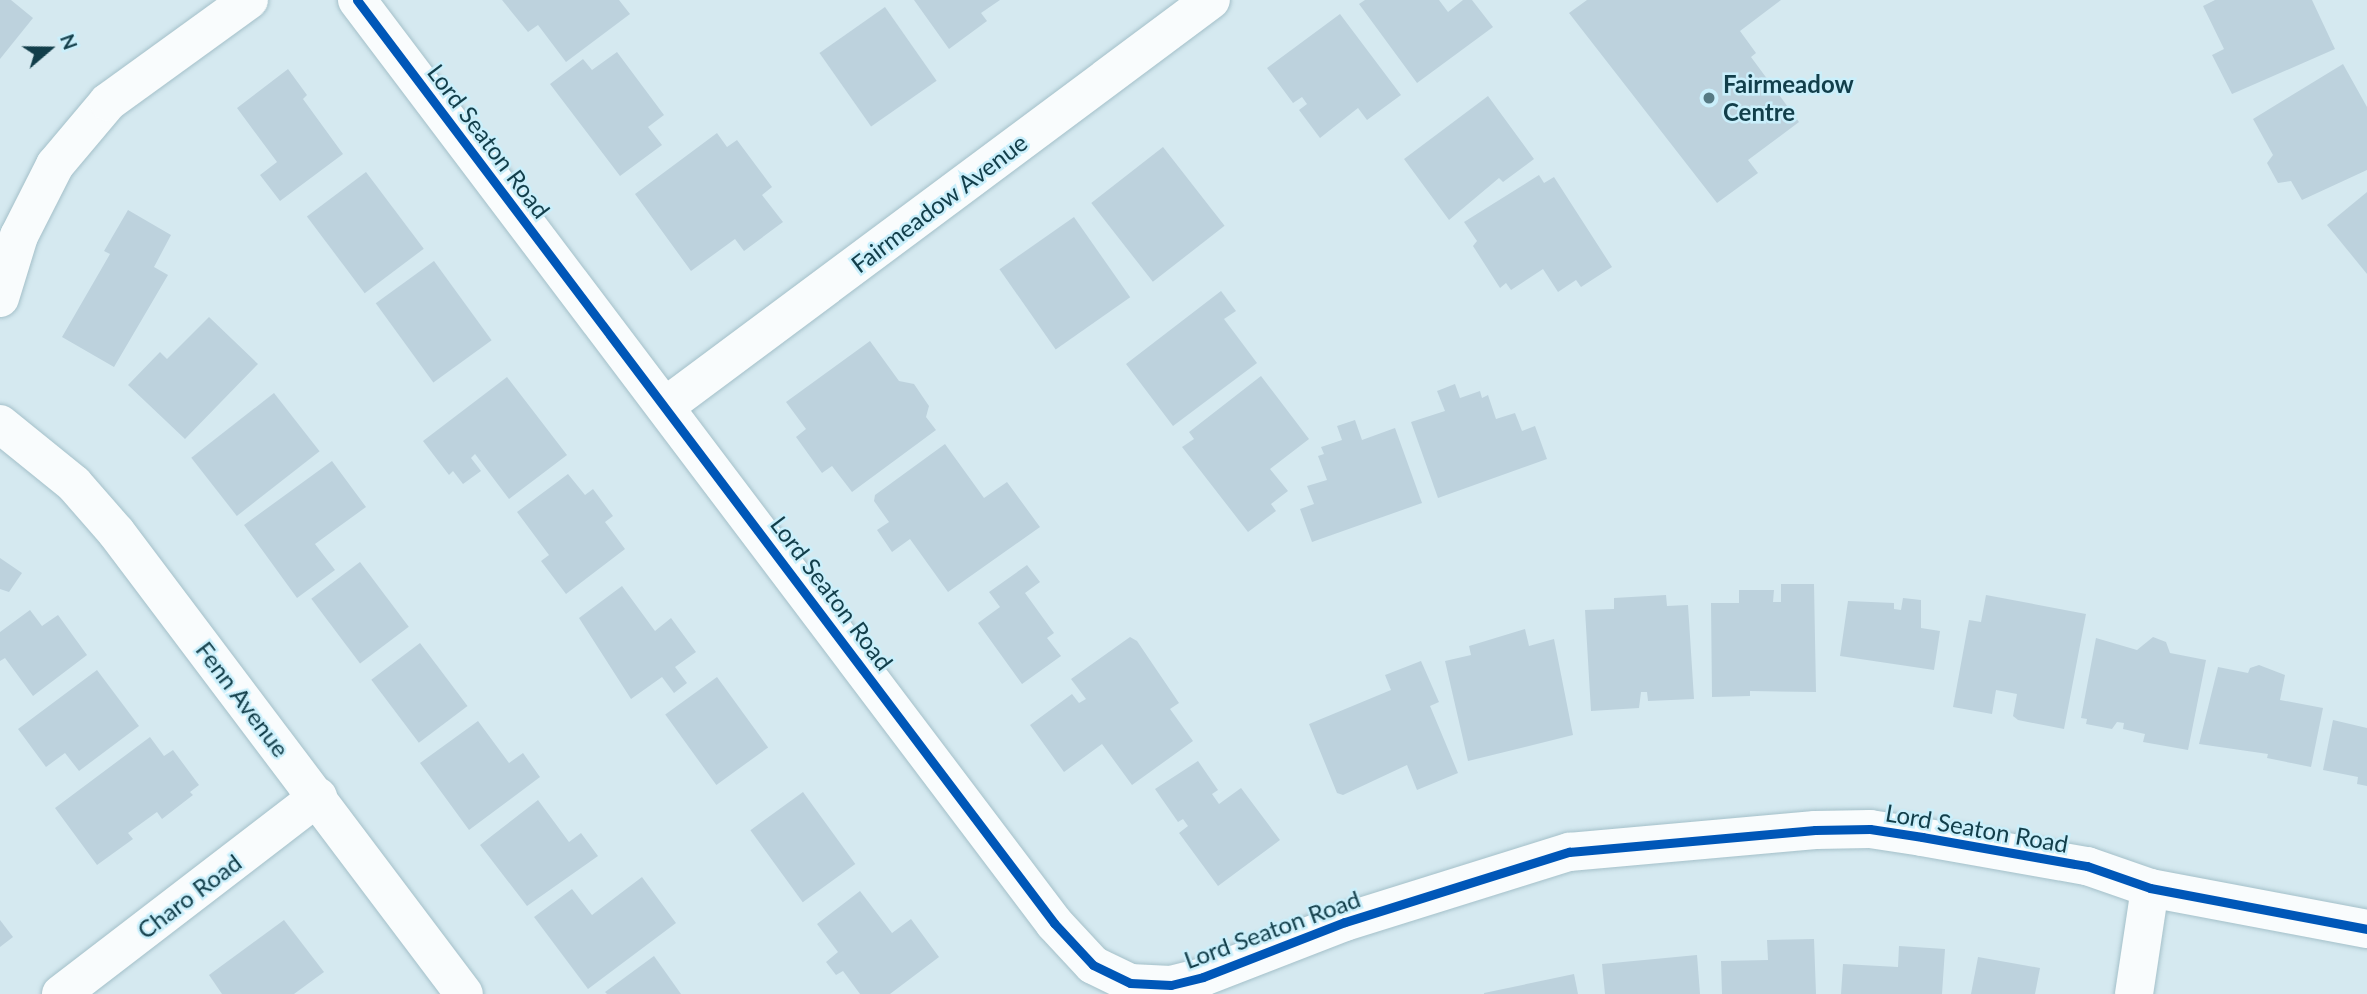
<!DOCTYPE html>
<html>
<head>
<meta charset="utf-8">
<style>
  body { margin:0 }
  #map { position:relative; width:2367px; height:994px; overflow:hidden; background:#d5e9f0; font-family:Lato,sans-serif }
  div>[style] { position:absolute }
  [style*='--x'] { left:calc(var(--x)*1px); top:calc(var(--y)*1px); width:calc(var(--w)*1px); rotate:calc(var(--a)*1deg) }
  .building>* { inset:0; background:#bdd2dd; transform-origin:0 0 }
  .roads { filter:drop-shadow(0 0 2px #a4c0c9) drop-shadow(0 0 2px #a4c0c9) }
  .street>* { height:38px; margin:-19px; padding:0 19px; transform-origin:19px; border-radius:19px; background:#f9fcfd }
  .cycleway>* { height:9px; margin:-4.5px; padding:0 4.5px; transform-origin:4.5px; border-radius:4.5px; background:#0057b8 }
  .dots>* { width:19px; height:19px; translate:-50% -50%; box-sizing:border-box; border:4px solid #caeffb; border-radius:50% }
  span { translate:-50% -50%; white-space:nowrap; text-align:center; line-height:1.15; -webkit-text-stroke:5px #caeffb; paint-order:stroke }
  .poi-label { font-size:24px; color:#123e4a; font-weight:700 }
  .left { translate:0 -50%; text-align:left }
  .street-label { font-size:24px; color:#123e4a }
  .north { position:absolute; left:14px; top:14px; width:70px; height:70px; -webkit-text-stroke:5px #caeffb; paint-order:stroke; rotate:70deg; font-size:19px; font-weight:700; line-height:28px; text-align:center; color:#123e4a }
  .north::after { content:''; display:block; margin:auto; width:24px; height:32px; background:#123e4a; clip-path:polygon(50% 0,100% 100%,50% 72%,0 100%) }
</style>
</head>
<body>
<div id="map">
  <div class="building">
    <div style="clip-path:polygon(0 0,11px 0,33px 18px,0 59px)"></div>
    <div style="clip-path:polygon(502px 0,619px 0,630px 14px,566px 62px,538px 25px,528px 32px)"></div>
    <div style="clip-path:polygon(914px 0,1000px 0,981px 13px,987px 21px,949px 49px)"></div>
    <div style="clip-path:polygon(1365px 0,1439px 0,1448px 12px,1463px 0,1472px 0,1493px 27px,1417px 83px,1359px 4px)"></div>
    <div style="clip-path:polygon(1587px 0,1781px 0,1740px 31px,1756px 53px,1751px 57px,1799px 122px,1748px 160px,1758px 173px,1717px 203px,1569px 13px)"></div>
    <div style="clip-path:polygon(2215px 0,2312px 0,2335px 49px,2232px 94px,2212px 55px,2224px 49px,2203px 6px)"></div>
    <div style="left:885px;top:7px;width:90px;height:80px;rotate:55deg"></div>
    <div style="clip-path:polygon(1340px 14px,1401px 95px,1367px 120px,1358px 108px,1320px 138px,1299px 110px,1307px 104px,1302px 97px,1293px 103px,1267px 68px)"></div>
    <div style="clip-path:polygon(617px 52px,664px 115px,648px 127px,662px 145px,620px 176px,550px 84px,583px 59px,592px 70px)"></div>
    <div style="clip-path:polygon(2343px 64px,2367px 107px,2367px 170px,2302px 200px,2291px 181px,2278px 183px,2267px 163px,2273px 155px,2253px 119px)"></div>
    <div style="clip-path:polygon(288px 69px,307px 95px,303px 99px,343px 154px,280px 201px,260px 175px,277px 162px,237px 108px)"></div>
    <div style="clip-path:polygon(1488px 96px,1534px 159px,1503px 182px,1499px 178px,1449px 220px,1404px 159px)"></div>
    <div style="clip-path:polygon(717px 133px,727px 147px,737px 140px,772px 187px,762px 195px,783px 222px,744px 251px,735px 239px,691px 271px,635px 194px)"></div>
    <div style="left:1163px;top:147px;width:100px;height:91px;rotate:52deg"></div>
    <div style="left:366px;top:172px;width:96px;height:74px;rotate:53deg"></div>
    <div style="clip-path:polygon(1539px 175px,1544px 183px,1554px 177px,1612px 267px,1581px 287px,1576px 280px,1558px 292px,1543px 269px,1511px 290px,1506px 283px,1500px 288px,1473px 246px,1477px 241px,1464px 222px)"></div>
    <div style="clip-path:polygon(2367px 192px,2367px 274px,2327px 225px)"></div>
    <div style="clip-path:polygon(128px 210px,171px 235px,154px 267px,168px 275px,114px 367px,62px 337px,110px 254px,104px 251px)"></div>
    <div style="left:1074px;top:217px;width:98px;height:91px;rotate:55deg"></div>
    <div style="left:434px;top:261px;width:98px;height:72px;rotate:54deg"></div>
    <div style="clip-path:polygon(1221px 291px,1236px 311px,1224px 319px,1257px 363px,1173px 426px,1126px 364px)"></div>
    <div style="clip-path:polygon(209px 317px,258px 364px,185px 439px,128px 385px,160px 352px,167px 359px)"></div>
    <div style="clip-path:polygon(870px 341px,899px 381px,914px 384px,929px 406px,926px 417px,936px 430px,852px 492px,832px 466px,822px 473px,796px 437px,806px 429px,786px 402px)"></div>
    <div style="clip-path:polygon(1261px 376px,1309px 439px,1270px 469px,1288px 491px,1271px 504px,1276px 511px,1248px 532px,1182px 447px,1194px 439px,1189px 432px)"></div>
    <div style="clip-path:polygon(507px 377px,567px 455px,509px 499px,475px 454px,471px 458px,481px 471px,463px 484px,453px 471px,449px 475px,423px 441px)"></div>
    <div style="clip-path:polygon(1455px 384px,1460px 398px,1480px 391px,1482px 398px,1488px 395px,1496px 419px,1515px 413px,1522px 431px,1535px 426px,1547px 459px,1438px 498px,1411px 422px,1445px 411px,1437px 391px)"></div>
    <div style="left:274px;top:393px;width:74px;height:105px;rotate:52deg"></div>
    <div style="clip-path:polygon(1355px 420px,1362px 440px,1395px 428px,1422px 503px,1312px 542px,1300px 509px,1314px 504px,1307px 486px,1327px 480px,1318px 456px,1324px 454px,1321px 447px,1342px 440px,1337px 426px)"></div>
    <div style="clip-path:polygon(945px 444px,984px 498px,1007px 482px,1040px 527px,948px 592px,910px 539px,892px 552px,877px 530px,889px 522px,874px 501px,875px 495px)"></div>
    <div style="clip-path:polygon(332px 461px,366px 507px,315px 544px,335px 570px,297px 598px,244px 525px)"></div>
    <div style="clip-path:polygon(568px 474px,585px 495px,593px 489px,613px 516px,605px 522px,625px 549px,566px 594px,541px 561px,549px 555px,517px 512px)"></div>
    <div style="clip-path:polygon(0 558px,22px 573px,9px 592px,0 589px)"></div>
    <div style="left:360px;top:562px;width:81px;height:61px;rotate:53deg"></div>
    <div style="clip-path:polygon(1027px 565px,1040px 582px,1025px 593px,1054px 633px,1047px 638px,1061px 656px,1022px 684px,978px 623px,1000px 607px,989px 592px)"></div>
    <div style="clip-path:polygon(1781px 584px,1814px 584px,1816px 692px,1750px 691px,1750px 696px,1712px 697px,1711px 603px,1739px 603px,1739px 590px,1774px 590px,1773px 602px,1781px 602px)"></div>
    <div style="clip-path:polygon(622px 586px,655px 631px,671px 618px,696px 652px,675px 667px,687px 683px,674px 693px,662px 677px,631px 699px,579px 618px)"></div>
    <div style="clip-path:polygon(1666px 595px,1667px 606px,1688px 605px,1694px 699px,1648px 701px,1647px 692px,1641px 692px,1639px 708px,1591px 711px,1585px 610px,1614px 609px,1614px 598px)"></div>
    <div style="clip-path:polygon(1986px 595px,2086px 614px,2064px 729px,2018px 720px,2013px 716px,2017px 694px,1996px 690px,1992px 714px,1953px 707px,1969px 620px,1981px 622px)"></div>
    <div style="clip-path:polygon(1903px 598px,1921px 600px,1921px 628px,1940px 631px,1934px 670px,1840px 656px,1848px 601px,1894px 603px,1894px 609px,1901px 610px)"></div>
    <div style="clip-path:polygon(30px 610px,42px 626px,58px 615px,87px 655px,33px 696px,5px 658px,0 661px,0 632px)"></div>
    <div style="clip-path:polygon(1525px 629px,1529px 646px,1554px 639px,1573px 735px,1468px 761px,1445px 661px,1471px 655px,1469px 646px)"></div>
    <div style="clip-path:polygon(1130px 637px,1137px 641px,1179px 703px,1170px 709px,1193px 741px,1132px 785px,1102px 744px,1064px 772px,1030px 725px,1072px 694px,1079px 703px,1086px 699px,1071px 679px)"></div>
    <div style="clip-path:polygon(2153px 637px,2166px 642px,2170px 653px,2206px 660px,2188px 750px,2143px 742px,2145px 734px,2123px 729px,2124px 723px,2117px 722px,2112px 729px,2086px 724px,2087px 719px,2081px 718px,2096px 638px,2137px 650px)"></div>
    <div style="left:420px;top:643px;width:79px;height:61px;rotate:53deg"></div>
    <div style="clip-path:polygon(1421px 661px,1439px 702px,1430px 706px,1458px 773px,1417px 790px,1407px 765px,1343px 795px,1337px 793px,1309px 724px,1391px 690px,1385px 675px)"></div>
    <div style="clip-path:polygon(2259px 665px,2285px 675px,2280px 700px,2323px 708px,2311px 767px,2267px 758px,2268px 754px,2199px 744px,2218px 667px,2248px 673px,2250px 668px)"></div>
    <div style="clip-path:polygon(97px 670px,139px 726px,79px 771px,65px 753px,46px 767px,18px 729px)"></div>
    <div style="left:717px;top:677px;width:87px;height:64px;rotate:54deg"></div>
    <div style="clip-path:polygon(2333px 720px,2367px 728px,2367px 786px,2357px 784px,2358px 777px,2323px 770px)"></div>
    <div style="clip-path:polygon(478px 721px,509px 763px,523px 753px,540px 777px,469px 830px,420px 763px)"></div>
    <div style="clip-path:polygon(150px 737px,164px 756px,173px 750px,199px 785px,190px 792px,193px 795px,162px 819px,157px 812px,128px 833px,133px 839px,97px 865px,55px 808px)"></div>
    <div style="clip-path:polygon(1198px 761px,1218px 790px,1212px 794px,1219px 804px,1241px 788px,1280px 840px,1218px 886px,1179px 833px,1188px 826px,1183px 819px,1178px 822px,1155px 789px)"></div>
    <div style="left:803px;top:792px;width:89px;height:65px;rotate:54deg"></div>
    <div style="clip-path:polygon(538px 800px,569px 842px,581px 833px,598px 856px,527px 906px,480px 845px)"></div>
    <div style="clip-path:polygon(642px 877px,676px 923px,588px 989px,534px 917px,572px 889px,592px 915px)"></div>
    <div style="clip-path:polygon(860px 891px,892px 933px,911px 919px,939px 957px,890px 994px,860px 994px,843px 971px,836px 975px,826px 962px,838px 952px,817px 924px)"></div>
    <div style="clip-path:polygon(0 920px,13px 937px,0 947px)"></div>
    <div style="clip-path:polygon(284px 920px,324px 972px,294px 994px,222px 994px,209px 975px)"></div>
    <div style="clip-path:polygon(1814px 939px,1816px 994px,1722px 994px,1721px 961px,1768px 960px,1767px 940px)"></div>
    <div style="clip-path:polygon(1899px 946px,1945px 949px,1942px 994px,1841px 994px,1843px 964px,1898px 967px)"></div>
    <div style="clip-path:polygon(1697px 955px,1700px 994px,1605px 994px,1602px 964px)"></div>
    <div style="clip-path:polygon(654px 956px,681px 994px,607px 994px,605px 992px)"></div>
    <div style="clip-path:polygon(1978px 957px,2040px 968px,2035px 994px,1971px 994px)"></div>
    <div style="clip-path:polygon(1574px 974px,1578px 994px,1484px 994px,1484px 993px)"></div>
  </div>
  <div class="roads">
    <div class="street">
      <div style="--x:357;--y:0;--w:1157;--a:52.94"></div>
      <div style="--x:1054;--y:923;--w:57;--a:47.1"></div>
      <div style="--x:1093;--y:965;--w:41;--a:25.9"></div>
      <div style="--x:1130;--y:983;--w:41;--a:2.8"></div>
      <div style="--x:1171;--y:985;--w:33;--a:-14"></div>
      <div style="--x:1203;--y:977;--w:152;--a:-21.2"></div>
      <div style="--x:1345;--y:922;--w:235;--a:-17.4"></div>
      <div style="--x:1569;--y:852;--w:247;--a:-5.1"></div>
      <div style="--x:1815;--y:830;--w:55;--a:-1"></div>
      <div style="--x:1870;--y:829;--w:53;--a:8.7"></div>
      <div style="--x:1922;--y:837;--w:168;--a:10"></div>
      <div style="--x:2087;--y:866;--w:67;--a:19.2"></div>
      <div style="--x:2150;--y:888;--w:221;--a:10.7"></div>
      <div style="--x:0;--y:298;--w:65;--a:-73"></div>
      <div style="--x:19;--y:236;--w:80;--a:-63.1"></div>
      <div style="--x:55;--y:165;--w:82;--a:-49.9"></div>
      <div style="--x:108;--y:102;--w:174;--a:-35.9"></div>
      <div style="--x:667;--y:405;--w:678;--a:-36.67"></div>
      <div style="--x:0;--y:424;--w:95;--a:39"></div>
      <div style="--x:74;--y:484;--w:64;--a:48.8"></div>
      <div style="--x:116;--y:532;--w:578;--a:53.01"></div>
      <div style="--x:61;--y:994;--w:324;--a:-37.5"></div>
      <div style="--x:2134;--y:994;--w:107;--a:-81.4"></div>
    </div>
  </div>
  <div class="cycleway">
    <div style="--x:357;--y:0;--w:1157;--a:52.94"></div>
    <div style="--x:1054;--y:923;--w:57;--a:47.1"></div>
    <div style="--x:1093;--y:965;--w:41;--a:25.9"></div>
    <div style="--x:1130;--y:983;--w:41;--a:2.8"></div>
    <div style="--x:1171;--y:985;--w:33;--a:-14"></div>
    <div style="--x:1203;--y:977;--w:152;--a:-21.2"></div>
    <div style="--x:1345;--y:922;--w:235;--a:-17.4"></div>
    <div style="--x:1569;--y:852;--w:247;--a:-5.1"></div>
    <div style="--x:1815;--y:830;--w:55;--a:-1"></div>
    <div style="--x:1870;--y:829;--w:53;--a:8.7"></div>
    <div style="--x:1922;--y:837;--w:168;--a:10"></div>
    <div style="--x:2087;--y:866;--w:67;--a:19.2"></div>
    <div style="--x:2150;--y:888;--w:221;--a:10.7"></div>
  </div>
  <div class="dots">
    <div style="left:1709px;top:98px;background:#567a84"></div>
  </div>
  <div class="poi-label">
    <span class="left" style="left:1723px;top:98px">Fairmeadow<br>Centre</span>
  </div>
  <div class="street-label">
    <span style="left:489px;top:141px;rotate:53deg">Lord Seaton Road</span>
    <span style="left:939px;top:203px;rotate:-37deg">Fairmeadow Avenue</span>
    <span style="left:832px;top:593px;rotate:53deg">Lord Seaton Road</span>
    <span style="left:243px;top:699px;rotate:53deg">Fenn Avenue</span>
    <span style="left:1977px;top:828px;rotate:10deg">Lord Seaton Road</span>
    <span style="left:189px;top:896px;rotate:-37deg">Charo Road</span>
    <span style="left:1272px;top:929px;rotate:-20deg">Lord Seaton Road</span>
  </div>
  <div class="north">N</div>
</div>
</body>
</html>
